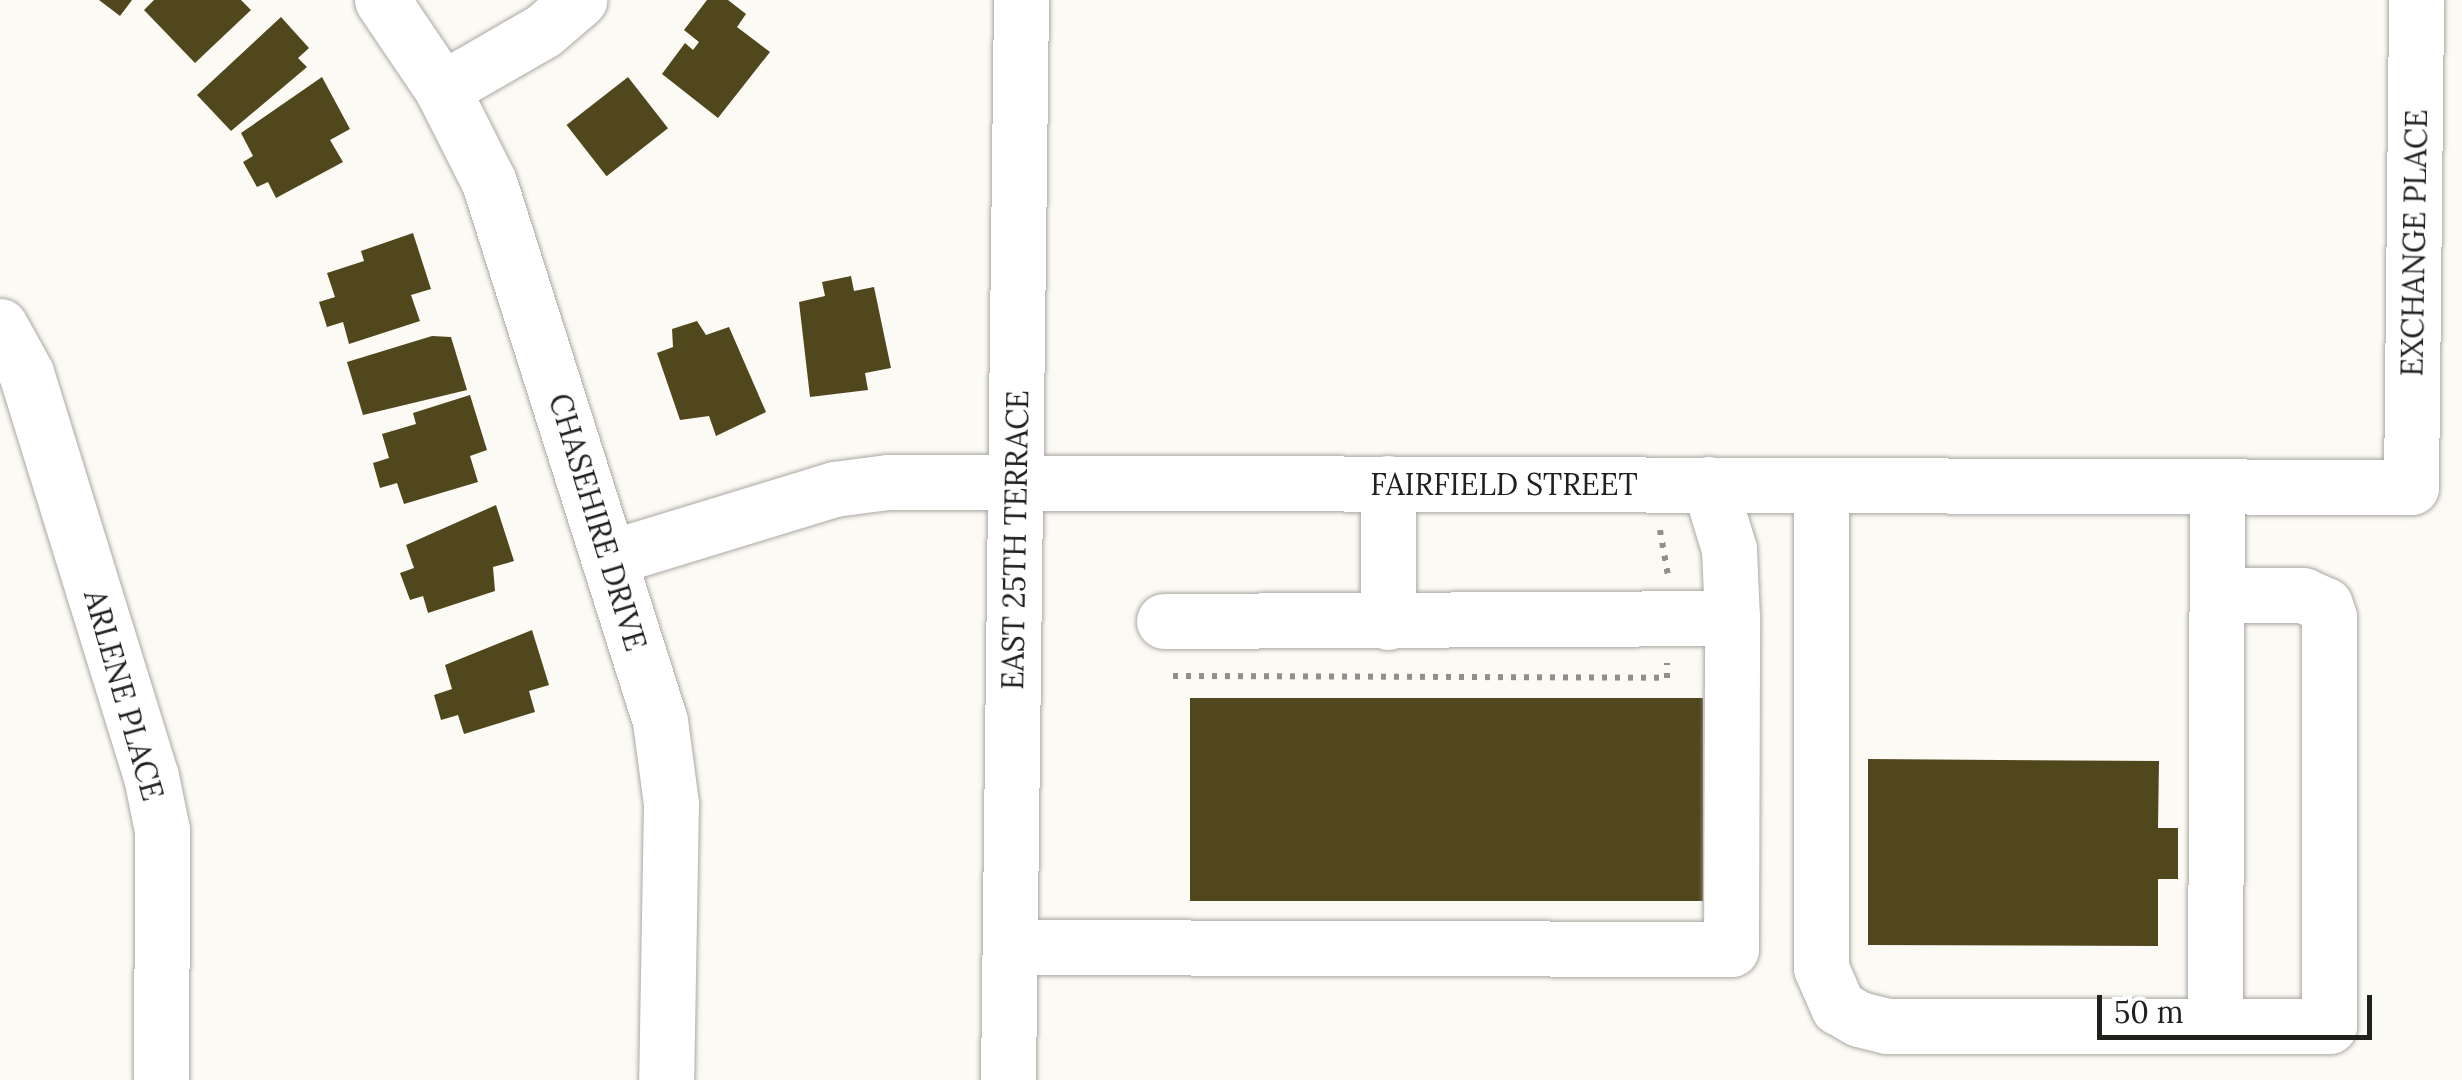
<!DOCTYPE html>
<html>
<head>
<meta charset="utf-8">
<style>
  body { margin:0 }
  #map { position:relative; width:2462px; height:1080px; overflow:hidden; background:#fcfaf4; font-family:Lora,serif }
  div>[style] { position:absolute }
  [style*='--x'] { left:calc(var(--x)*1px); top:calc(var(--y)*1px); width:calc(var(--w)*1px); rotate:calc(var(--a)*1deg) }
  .building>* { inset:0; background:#51471d; transform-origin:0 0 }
  .path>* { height:6px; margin-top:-3px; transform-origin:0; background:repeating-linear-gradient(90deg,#908f8b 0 5px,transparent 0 13px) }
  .roads { filter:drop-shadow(0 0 2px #aaa8a2) drop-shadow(0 0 2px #aaa8a2) }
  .minor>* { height:55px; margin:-27.5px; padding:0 27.5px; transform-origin:27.5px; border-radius:27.5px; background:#fff }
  span { translate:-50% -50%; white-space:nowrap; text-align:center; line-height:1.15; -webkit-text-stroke:10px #fff; paint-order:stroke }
  .street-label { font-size:30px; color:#20201d }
  .scale { position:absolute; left:2097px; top:995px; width:275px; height:45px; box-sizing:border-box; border:5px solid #20201d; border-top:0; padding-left:12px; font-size:30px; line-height:35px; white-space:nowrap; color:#20201d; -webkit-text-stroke:8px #fff; paint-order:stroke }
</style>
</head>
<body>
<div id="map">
  <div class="building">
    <div style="clip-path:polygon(99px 0,132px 0,120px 16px)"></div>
    <div style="clip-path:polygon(154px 0,241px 0,251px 10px,195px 63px,144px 10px)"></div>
    <div style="clip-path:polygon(707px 0,728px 0,746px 14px,737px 27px,770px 52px,718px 118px,662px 74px,685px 43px,693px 50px,699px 42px,684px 30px)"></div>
    <div style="clip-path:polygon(281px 17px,309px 48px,298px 58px,307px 67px,231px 131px,197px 95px)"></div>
    <div style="clip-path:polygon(322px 77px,350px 129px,330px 140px,343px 162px,276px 198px,268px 182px,257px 187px,243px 162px,253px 156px,241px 133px)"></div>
    <div style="left:628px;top:77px;width:65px;height:78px;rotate:52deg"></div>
    <div style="clip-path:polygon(413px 233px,431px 289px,411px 295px,420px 321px,349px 344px,343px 322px,327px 327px,319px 302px,335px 297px,327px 273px,364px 261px,361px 251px)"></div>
    <div style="clip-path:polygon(851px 276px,854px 291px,874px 287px,891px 368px,865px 373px,868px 390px,810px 397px,799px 302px,825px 296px,822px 282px)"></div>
    <div style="clip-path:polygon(697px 321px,706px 335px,729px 327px,766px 412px,716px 436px,709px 416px,680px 420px,657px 353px,673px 347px,672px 329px)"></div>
    <div style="clip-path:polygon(432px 336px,451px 337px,467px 390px,363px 415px,347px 362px)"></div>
    <div style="clip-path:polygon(470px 395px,487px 450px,470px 456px,478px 482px,404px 504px,397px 483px,380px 488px,373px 463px,389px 458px,382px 434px,416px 424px,413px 413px)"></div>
    <div style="clip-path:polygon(496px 505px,514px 561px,493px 567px,495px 591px,428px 613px,423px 596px,410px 600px,400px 573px,414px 568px,406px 545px)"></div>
    <div style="clip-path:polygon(532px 630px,549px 685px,529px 691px,535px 712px,464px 734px,458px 715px,441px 720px,434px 695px,452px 689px,445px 665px)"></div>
    <div style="left:1190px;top:698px;width:513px;height:203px"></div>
    <div style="clip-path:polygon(1868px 759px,2159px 761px,2158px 828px,2178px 828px,2178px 879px,2158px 879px,2158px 946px,1868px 945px)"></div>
  </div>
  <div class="path">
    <div style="--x:1660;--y:530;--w:47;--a:80.1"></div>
    <div style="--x:1173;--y:676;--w:494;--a:0.2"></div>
    <div style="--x:1667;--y:678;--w:15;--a:-90"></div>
  </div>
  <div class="roads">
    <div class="minor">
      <div style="--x:382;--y:0;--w:107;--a:56"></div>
      <div style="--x:442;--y:89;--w:104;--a:63.2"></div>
      <div style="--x:489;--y:182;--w:565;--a:72.4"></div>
      <div style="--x:660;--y:721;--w:83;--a:82.4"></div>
      <div style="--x:671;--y:803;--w:277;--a:91"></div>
      <div style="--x:442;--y:89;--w:116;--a:-29.9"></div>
      <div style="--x:543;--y:31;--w:48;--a:-40.7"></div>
      <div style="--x:0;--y:326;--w:54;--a:61"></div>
      <div style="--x:26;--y:373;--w:422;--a:72.8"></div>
      <div style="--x:151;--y:776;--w:55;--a:78.5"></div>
      <div style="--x:162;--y:830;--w:250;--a:90.2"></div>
      <div style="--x:1388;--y:483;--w:139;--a:90"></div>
      <div style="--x:1821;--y:485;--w:483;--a:90"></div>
      <div style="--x:1821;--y:968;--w:43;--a:66.4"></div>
      <div style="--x:1838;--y:1007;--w:24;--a:30"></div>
      <div style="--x:1859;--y:1019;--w:29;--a:14"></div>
      <div style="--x:1887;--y:1026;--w:442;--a:0"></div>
      <div style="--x:2329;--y:1026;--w:409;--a:-90"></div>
      <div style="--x:2329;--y:617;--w:13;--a:-108"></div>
      <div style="--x:2325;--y:605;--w:24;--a:-156"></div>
      <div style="--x:2303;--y:595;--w:86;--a:180"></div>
      <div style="--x:609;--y:558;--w:235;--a:-17"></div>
      <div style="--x:834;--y:489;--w:54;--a:-7.4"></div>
      <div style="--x:888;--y:482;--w:1523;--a:0.19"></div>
      <div style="--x:2411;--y:487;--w:487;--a:-89.4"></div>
      <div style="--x:1164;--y:621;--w:568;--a:-0.3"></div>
      <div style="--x:1732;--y:618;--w:69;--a:-92.5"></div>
      <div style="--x:1729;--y:549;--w:68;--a:-107.1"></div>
      <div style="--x:1010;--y:947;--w:721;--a:0.16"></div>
      <div style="--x:1731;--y:949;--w:331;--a:-89.8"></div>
      <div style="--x:2215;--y:1026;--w:540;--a:-89.79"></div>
      <div style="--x:1008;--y:1080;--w:1080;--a:-89.31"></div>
    </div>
  </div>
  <div class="street-label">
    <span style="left:2414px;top:243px;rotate:-89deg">EXCHANGE PLACE</span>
    <span style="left:1504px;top:484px">FAIRFIELD STREET</span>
    <span style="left:598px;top:522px;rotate:73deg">CHASEHIRE DRIVE</span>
    <span style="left:1015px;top:540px;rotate:-89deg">EAST 25TH TERRACE</span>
    <span style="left:124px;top:695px;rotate:74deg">ARLENE PLACE</span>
  </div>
  <div class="scale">50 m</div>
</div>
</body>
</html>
